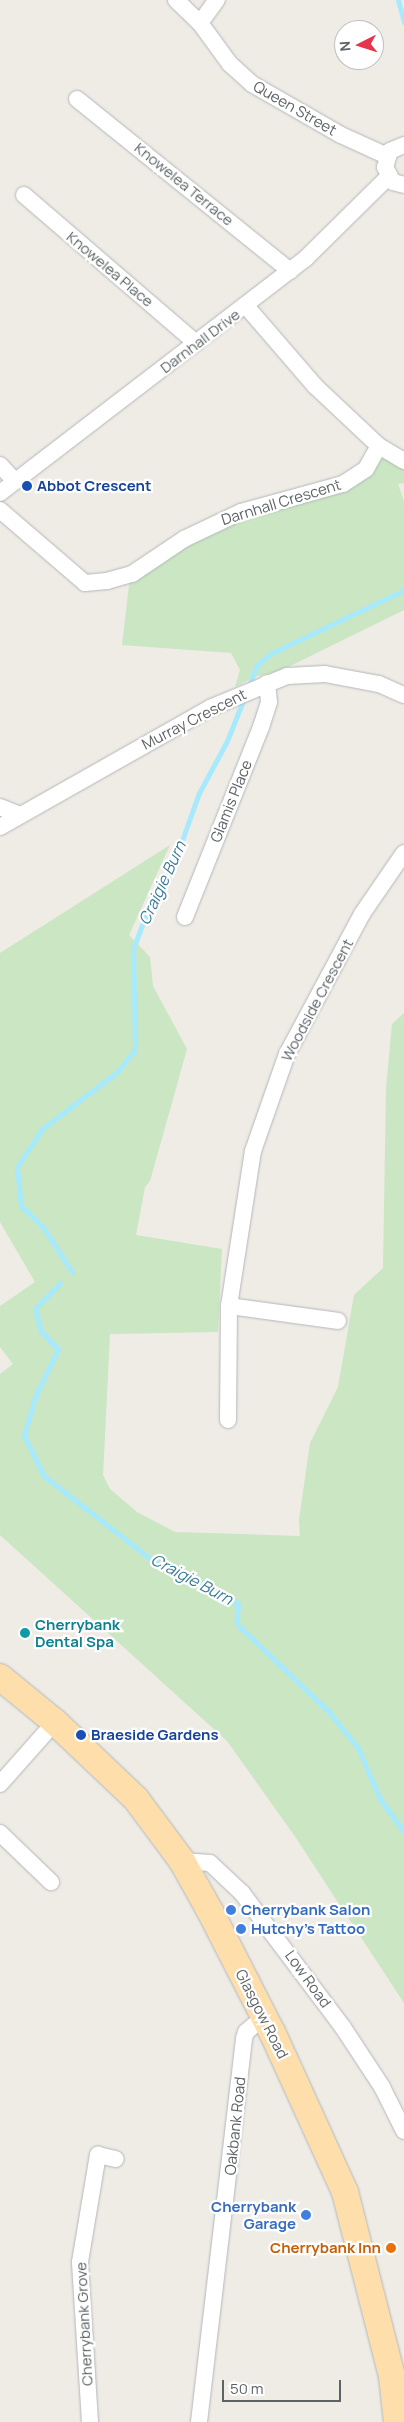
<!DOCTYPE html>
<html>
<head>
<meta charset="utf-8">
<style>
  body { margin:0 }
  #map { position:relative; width:404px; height:2422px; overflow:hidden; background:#efebe5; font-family:Manrope,sans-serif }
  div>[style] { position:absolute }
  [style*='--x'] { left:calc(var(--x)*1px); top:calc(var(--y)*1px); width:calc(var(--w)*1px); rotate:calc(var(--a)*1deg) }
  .green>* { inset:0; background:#cae6c2 }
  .stream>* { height:5px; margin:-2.5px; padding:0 2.5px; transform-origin:2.5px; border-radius:2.5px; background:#a7eafd }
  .roads { filter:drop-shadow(0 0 1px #b3b7ba) drop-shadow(0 0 1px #b3b7ba) }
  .street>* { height:16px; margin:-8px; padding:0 8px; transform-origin:8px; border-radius:8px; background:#fff }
  .primary>* { height:26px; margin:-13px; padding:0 13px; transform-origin:13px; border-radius:13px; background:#fedfac }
  .dots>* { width:14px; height:14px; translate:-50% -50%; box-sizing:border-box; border:2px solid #fff; border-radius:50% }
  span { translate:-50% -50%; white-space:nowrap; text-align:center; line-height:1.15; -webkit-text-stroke:4.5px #fff; paint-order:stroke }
  .street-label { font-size:15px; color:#5d6365 }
  .transit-label { font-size:15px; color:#164399; font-weight:700 }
  .left { translate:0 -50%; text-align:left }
  .culture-label { font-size:15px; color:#0d838f; font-weight:700 }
  .shop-label { font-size:15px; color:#366cbe; font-weight:700 }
  .right { translate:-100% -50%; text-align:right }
  .food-label { font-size:15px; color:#c56008; font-weight:700 }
  .water-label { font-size:16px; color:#3b7b96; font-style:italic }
  .north { position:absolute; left:334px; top:20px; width:50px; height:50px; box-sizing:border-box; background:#fff; border:1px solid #bec1c1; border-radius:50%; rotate:265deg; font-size:14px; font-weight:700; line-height:20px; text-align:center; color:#5d6365 }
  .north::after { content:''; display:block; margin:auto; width:18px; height:22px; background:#e6344c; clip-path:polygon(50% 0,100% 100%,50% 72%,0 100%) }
  .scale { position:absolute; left:222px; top:2380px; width:119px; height:22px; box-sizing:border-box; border:2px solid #5d6365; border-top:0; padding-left:6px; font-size:15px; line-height:18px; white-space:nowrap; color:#5d6365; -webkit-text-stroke:4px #fff; paint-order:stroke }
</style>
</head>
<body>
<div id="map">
  <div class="green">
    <div style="clip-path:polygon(380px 451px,404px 466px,404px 483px,398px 484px,404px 501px,404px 610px,282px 670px,254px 677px,235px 687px,240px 670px,231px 653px,122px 645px,130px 577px,218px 525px,302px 503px)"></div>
    <div style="clip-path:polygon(170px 845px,129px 935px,150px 957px,153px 986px,187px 1049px,150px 1181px,145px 1187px,136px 1235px,222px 1249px,218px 1332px,110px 1334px,103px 1475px,110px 1489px,137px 1512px,175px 1532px,300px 1536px,299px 1520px,310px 1443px,338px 1387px,354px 1295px,383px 1268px,386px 1088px,392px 1024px,404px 1013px,404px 2003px,294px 1835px,227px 1741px,0 1535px,0 1374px,13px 1364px,0 1347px,0 1306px,35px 1282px,0 1222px,0 953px)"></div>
  </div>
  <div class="stream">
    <div style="--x:398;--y:0;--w:23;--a:75"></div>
    <div style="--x:248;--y:688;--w:25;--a:-69"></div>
    <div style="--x:257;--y:665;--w:19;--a:-39"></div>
    <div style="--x:272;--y:653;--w:146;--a:-25.5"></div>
    <div style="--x:72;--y:1272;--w:54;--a:-122.8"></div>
    <div style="--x:43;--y:1227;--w:30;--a:-136"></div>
    <div style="--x:21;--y:1206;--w:39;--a:-96"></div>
    <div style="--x:17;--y:1167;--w:45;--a:-56.7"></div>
    <div style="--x:42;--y:1129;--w:94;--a:-37.2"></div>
    <div style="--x:117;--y:1072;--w:28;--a:-51"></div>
    <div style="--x:135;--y:1050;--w:101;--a:-91.1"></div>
    <div style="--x:133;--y:949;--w:57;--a:-69.3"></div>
    <div style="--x:153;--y:896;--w:31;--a:-54"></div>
    <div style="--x:171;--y:871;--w:83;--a:-70.3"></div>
    <div style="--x:199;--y:793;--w:59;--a:-61.7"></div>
    <div style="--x:227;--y:741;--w:46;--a:-68.4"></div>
    <div style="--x:60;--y:1283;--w:36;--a:134"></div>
    <div style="--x:35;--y:1309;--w:23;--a:75"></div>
    <div style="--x:41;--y:1331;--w:25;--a:47"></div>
    <div style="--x:58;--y:1349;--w:53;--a:115.6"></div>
    <div style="--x:35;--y:1397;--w:40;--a:106"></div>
    <div style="--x:24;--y:1435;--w:46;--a:64"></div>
    <div style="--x:44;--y:1476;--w:138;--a:37.9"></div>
    <div style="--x:153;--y:1561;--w:95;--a:26.8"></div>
    <div style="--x:238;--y:1604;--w:20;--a:93"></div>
    <div style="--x:237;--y:1624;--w:127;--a:43.7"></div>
    <div style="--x:329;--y:1712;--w:46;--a:51.1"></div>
    <div style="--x:358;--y:1748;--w:56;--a:66.7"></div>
    <div style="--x:380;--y:1799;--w:41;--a:54"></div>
  </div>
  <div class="roads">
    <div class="street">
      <div style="--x:176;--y:0;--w:33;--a:44"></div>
      <div style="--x:200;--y:23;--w:51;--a:53.8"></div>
      <div style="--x:230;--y:64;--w:30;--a:42"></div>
      <div style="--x:252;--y:84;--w:103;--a:29.8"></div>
      <div style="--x:341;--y:135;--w:51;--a:24.5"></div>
      <div style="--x:200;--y:23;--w:29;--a:-54"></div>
      <div style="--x:77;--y:99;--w:274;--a:38.9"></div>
      <div style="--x:404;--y:145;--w:15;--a:157"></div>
      <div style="--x:390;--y:151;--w:17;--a:107"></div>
      <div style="--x:385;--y:167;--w:17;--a:62"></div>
      <div style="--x:393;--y:182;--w:11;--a:15"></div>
      <div style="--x:24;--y:195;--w:227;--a:40.7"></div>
      <div style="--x:246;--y:306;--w:106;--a:49.2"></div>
      <div style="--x:315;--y:386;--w:88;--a:43.2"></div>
      <div style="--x:379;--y:446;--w:29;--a:31"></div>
      <div style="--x:0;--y:465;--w:22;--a:47"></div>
      <div style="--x:0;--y:493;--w:386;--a:-37.5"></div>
      <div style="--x:306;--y:258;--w:115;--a:-44.6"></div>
      <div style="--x:0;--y:510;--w:112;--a:40.7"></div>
      <div style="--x:85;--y:583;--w:22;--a:-5"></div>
      <div style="--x:107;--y:581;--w:26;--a:-16"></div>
      <div style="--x:132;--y:574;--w:63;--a:-33.9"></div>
      <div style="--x:184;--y:539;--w:63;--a:-25.3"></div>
      <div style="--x:241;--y:512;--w:106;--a:-15.4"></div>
      <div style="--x:343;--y:484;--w:27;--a:-33"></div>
      <div style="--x:366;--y:469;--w:26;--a:-61"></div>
      <div style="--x:0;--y:807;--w:22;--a:22"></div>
      <div style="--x:0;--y:827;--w:241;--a:-29.5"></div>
      <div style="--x:210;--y:708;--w:83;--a:-22.6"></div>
      <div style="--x:287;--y:676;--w:38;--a:-3"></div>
      <div style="--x:325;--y:674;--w:55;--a:10.5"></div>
      <div style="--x:379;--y:684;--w:27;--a:24"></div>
      <div style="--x:185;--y:917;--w:205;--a:-68.2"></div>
      <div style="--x:261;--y:727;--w:26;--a:-72"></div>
      <div style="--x:269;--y:702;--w:19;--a:-96"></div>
      <div style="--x:229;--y:1306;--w:110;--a:7.8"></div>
      <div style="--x:228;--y:1420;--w:114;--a:-89.5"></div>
      <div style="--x:229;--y:1306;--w:157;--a:-81.2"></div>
      <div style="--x:253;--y:1151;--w:103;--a:-70.7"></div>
      <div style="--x:287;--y:1054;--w:159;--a:-61.8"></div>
      <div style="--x:362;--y:914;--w:74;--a:-55.5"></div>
      <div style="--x:0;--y:1784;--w:83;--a:-48.4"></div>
      <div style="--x:0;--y:1833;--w:71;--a:43.9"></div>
      <div style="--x:182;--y:1861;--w:28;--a:4"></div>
      <div style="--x:210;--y:1863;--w:44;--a:43.2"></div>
      <div style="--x:242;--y:1893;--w:166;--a:53.1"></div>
      <div style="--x:342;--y:2026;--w:73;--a:56.7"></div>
      <div style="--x:382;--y:2087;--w:49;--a:63.4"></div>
      <div style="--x:90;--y:2422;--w:160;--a:-93.6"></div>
      <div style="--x:80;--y:2262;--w:109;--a:-80.5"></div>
      <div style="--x:98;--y:2155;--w:18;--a:13"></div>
      <div style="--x:199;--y:2422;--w:386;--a:-83.3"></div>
      <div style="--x:244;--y:2039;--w:7;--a:-74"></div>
      <div style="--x:246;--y:2032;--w:23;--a:-40"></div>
    </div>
    <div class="primary">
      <div style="--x:0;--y:1677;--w:71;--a:39.3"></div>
      <div style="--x:55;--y:1722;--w:112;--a:43.5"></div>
      <div style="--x:136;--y:1799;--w:77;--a:53.4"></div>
      <div style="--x:182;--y:1861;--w:57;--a:60.8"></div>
      <div style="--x:210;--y:1911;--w:138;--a:62.9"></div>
      <div style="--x:273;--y:2034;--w:174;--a:65.5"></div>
      <div style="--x:345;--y:2192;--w:190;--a:75.7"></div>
      <div style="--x:392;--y:2376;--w:46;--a:83.8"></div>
    </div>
  </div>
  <div class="dots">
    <div style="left:27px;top:486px;background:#1a4fb4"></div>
    <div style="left:25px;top:1633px;background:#0f9aa8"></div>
    <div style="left:81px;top:1735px;background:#1a4fb4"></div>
    <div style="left:231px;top:1910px;background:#3f7fe0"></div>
    <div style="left:241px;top:1929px;background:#3f7fe0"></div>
    <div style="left:306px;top:2215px;background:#3f7fe0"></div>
    <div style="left:391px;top:2248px;background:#e8710a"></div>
  </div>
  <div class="street-label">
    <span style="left:295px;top:108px;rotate:30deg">Queen Street</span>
    <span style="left:184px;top:184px;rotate:39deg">Knowelea Terrace</span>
    <span style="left:110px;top:269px;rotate:40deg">Knowelea Place</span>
    <span style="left:200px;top:341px;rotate:-37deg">Darnhall Drive</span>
    <span style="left:281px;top:502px;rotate:-17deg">Darnhall Crescent</span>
    <span style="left:194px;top:719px;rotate:-27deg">Murray Crescent</span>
    <span style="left:231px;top:801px;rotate:-68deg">Glamis Place</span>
    <span style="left:317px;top:1000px;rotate:-62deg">Woodside Crescent</span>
    <span style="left:308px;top:1979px;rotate:54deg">Low Road</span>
    <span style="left:262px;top:2014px;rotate:63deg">Glasgow Road</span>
    <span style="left:235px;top:2126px;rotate:-84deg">Oakbank Road</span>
    <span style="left:84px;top:2324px;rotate:-93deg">Cherrybank Grove</span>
  </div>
  <div class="transit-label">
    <span class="left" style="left:37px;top:486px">Abbot Crescent</span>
    <span class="left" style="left:91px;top:1735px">Braeside Gardens</span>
  </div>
  <div class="culture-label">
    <span class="left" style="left:35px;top:1633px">Cherrybank<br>Dental Spa</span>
  </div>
  <div class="shop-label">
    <span class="left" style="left:241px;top:1910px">Cherrybank Salon</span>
    <span class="left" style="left:251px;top:1929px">Hutchy's Tattoo</span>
    <span class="right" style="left:296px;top:2215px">Cherrybank<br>Garage</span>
  </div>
  <div class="food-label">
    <span class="right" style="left:381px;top:2248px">Cherrybank Inn</span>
  </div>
  <div class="water-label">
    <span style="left:162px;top:883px;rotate:-65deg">Craigie Burn</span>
    <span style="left:192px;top:1579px;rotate:28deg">Craigie Burn</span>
  </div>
  <div class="north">N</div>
  <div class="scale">50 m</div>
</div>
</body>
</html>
